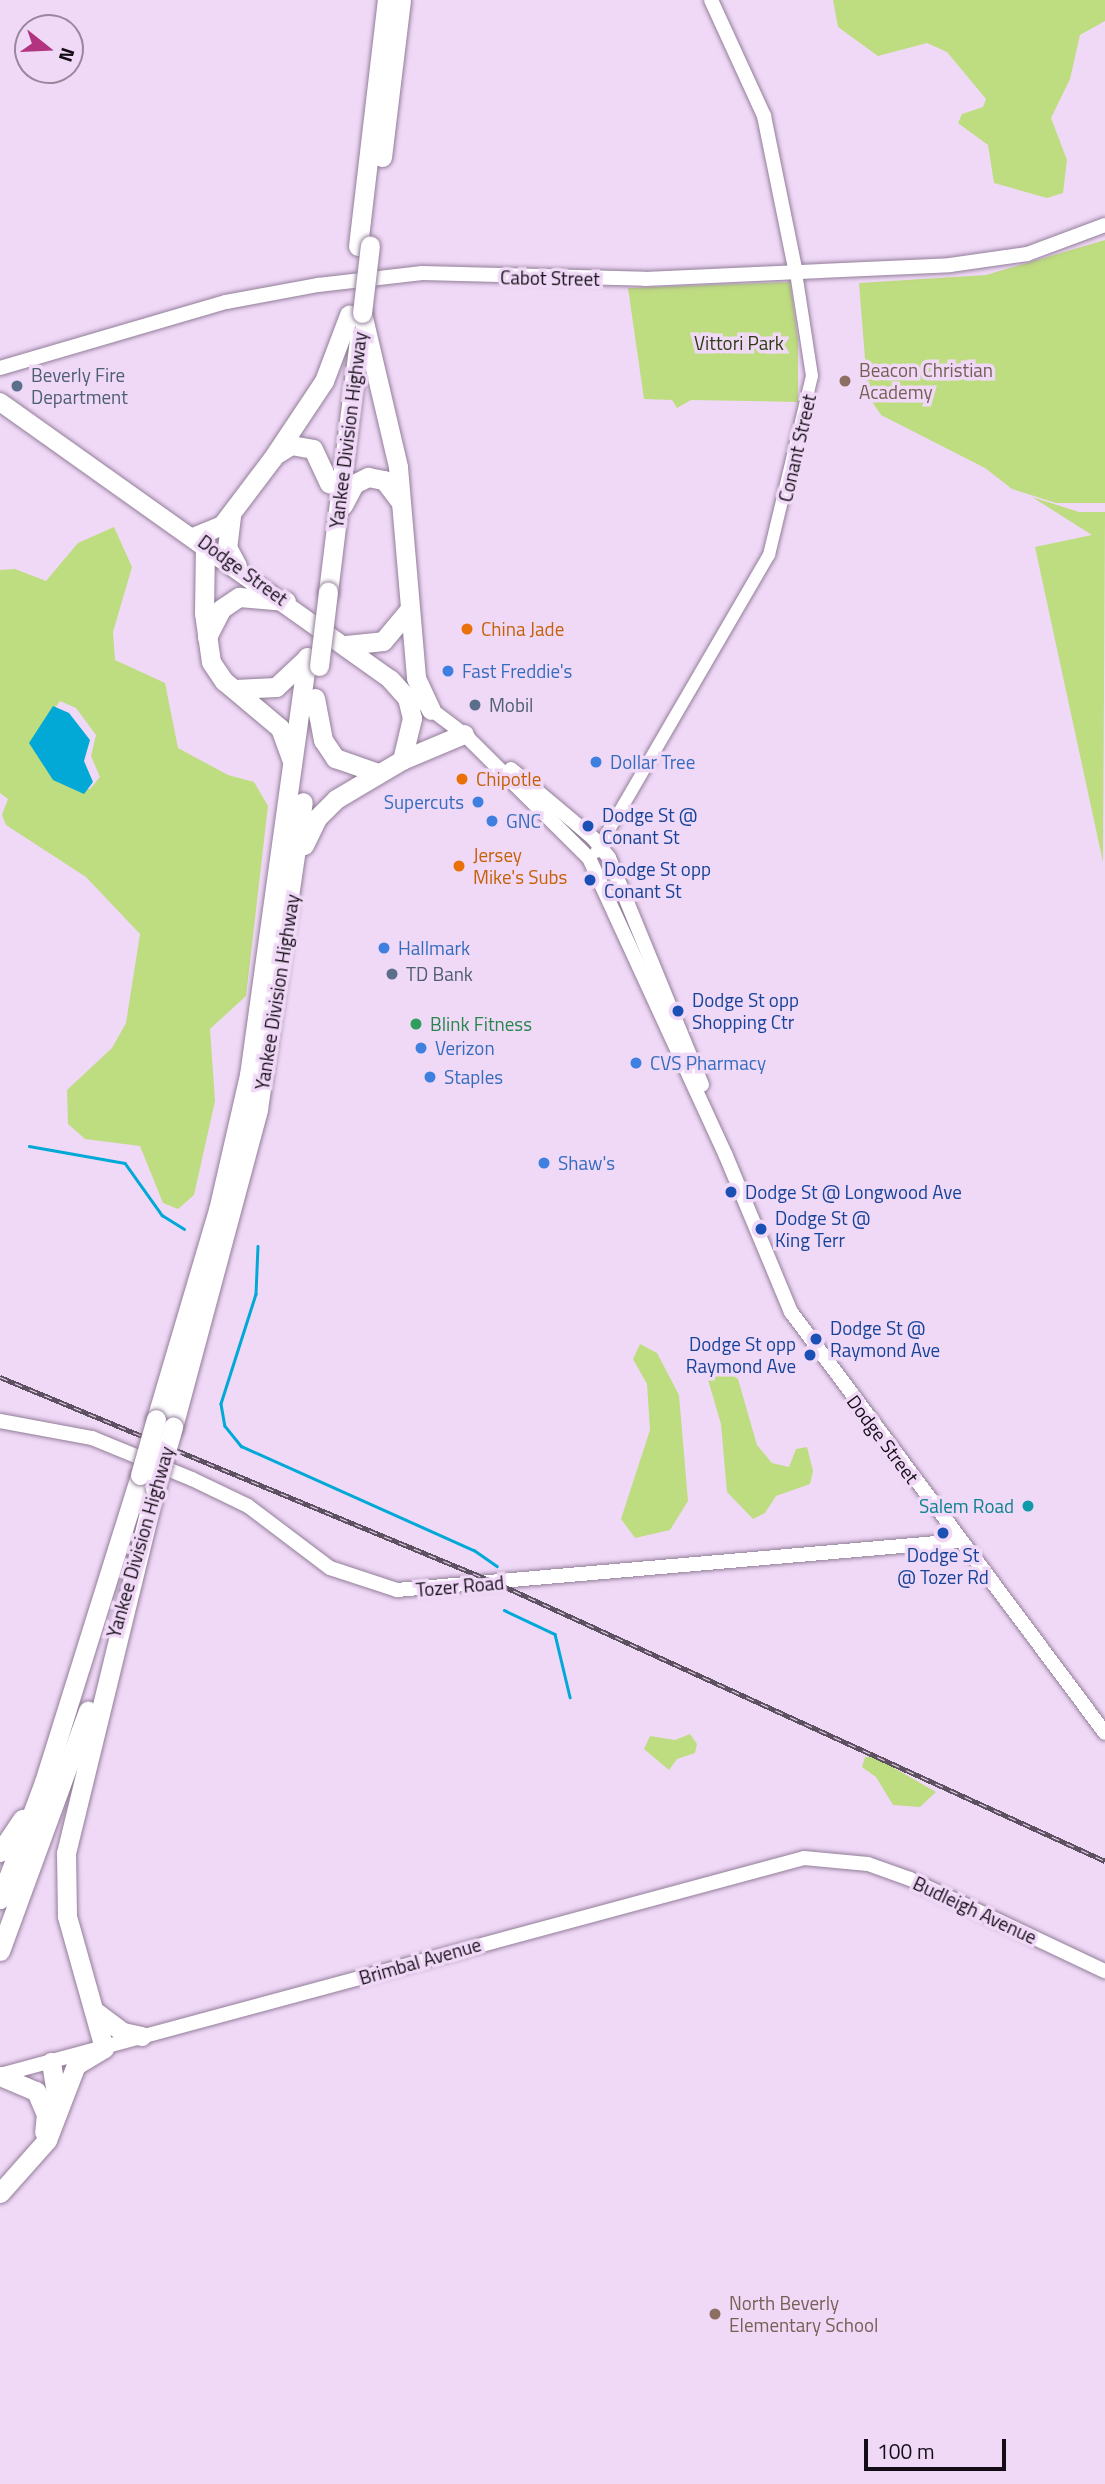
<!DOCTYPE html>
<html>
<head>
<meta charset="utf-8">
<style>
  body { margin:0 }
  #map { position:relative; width:1105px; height:2484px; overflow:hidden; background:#f0d9f7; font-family:"Titillium Web",sans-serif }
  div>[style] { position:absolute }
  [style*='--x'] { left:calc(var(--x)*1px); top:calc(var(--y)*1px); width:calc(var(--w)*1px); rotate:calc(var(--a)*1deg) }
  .green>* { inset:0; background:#bedc80 }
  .water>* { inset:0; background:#02a9d6 }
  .stream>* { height:2.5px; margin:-1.25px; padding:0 1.25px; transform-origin:1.25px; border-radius:1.25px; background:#02a9d6 }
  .roads { filter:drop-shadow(0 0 2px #927e99) drop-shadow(0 0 2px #927e99) }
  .tertiary>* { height:12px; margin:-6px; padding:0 6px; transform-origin:6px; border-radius:6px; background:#fff }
  .secondary>* { height:14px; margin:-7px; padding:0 7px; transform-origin:7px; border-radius:7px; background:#fff }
  .trunk>* { height:18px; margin:-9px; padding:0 9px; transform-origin:9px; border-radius:9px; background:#fff }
  .motorway>* { height:19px; margin:-9.5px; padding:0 9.5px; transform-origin:9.5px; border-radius:9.5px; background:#fff }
  .rail>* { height:5px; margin-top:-2.5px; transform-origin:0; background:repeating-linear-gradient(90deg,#f0d9f7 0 8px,#5d5060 0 16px); box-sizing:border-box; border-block:2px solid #5d5060 }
  .bridges { filter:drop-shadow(0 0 2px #927e99) drop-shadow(0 0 2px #927e99) }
  .motorway-bridge>* { height:19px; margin:-9.5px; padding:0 9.5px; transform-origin:9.5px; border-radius:9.5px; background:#fff }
  .dots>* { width:19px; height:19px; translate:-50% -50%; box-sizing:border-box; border:4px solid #f0d9f7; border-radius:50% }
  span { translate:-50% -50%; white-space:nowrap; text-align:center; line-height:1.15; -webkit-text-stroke:7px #f0d9f7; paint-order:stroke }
  .street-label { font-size:19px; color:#140c16 }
  .park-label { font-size:19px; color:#303c14 }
  .education-label { font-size:19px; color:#785e54 }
  .left { translate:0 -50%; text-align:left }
  .service-label { font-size:19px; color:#4e5e75 }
  .food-label { font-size:19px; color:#c56008 }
  .shop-label { font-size:19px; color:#366cbe }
  .right { translate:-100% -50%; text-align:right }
  .transit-label { font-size:19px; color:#164399 }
  .leisure-label { font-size:19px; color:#27864d }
  .culture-label { font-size:19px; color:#0d838f }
  .north { position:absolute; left:14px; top:14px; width:70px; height:70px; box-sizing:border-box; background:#f0d9f7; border:2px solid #98879d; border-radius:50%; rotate:108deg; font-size:19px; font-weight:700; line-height:28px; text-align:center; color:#140c16 }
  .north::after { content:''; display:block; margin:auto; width:24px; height:32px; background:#b23380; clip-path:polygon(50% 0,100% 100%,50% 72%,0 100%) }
  .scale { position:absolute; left:864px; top:2439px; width:142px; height:32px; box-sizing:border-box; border:4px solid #140c16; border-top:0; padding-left:9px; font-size:21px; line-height:24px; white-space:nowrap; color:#140c16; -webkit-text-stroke:5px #f0d9f7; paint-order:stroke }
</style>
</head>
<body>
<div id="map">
  <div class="green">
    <div style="clip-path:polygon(833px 0,1105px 0,1105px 21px,1080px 35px,1070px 79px,1051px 118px,1067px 160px,1063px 193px,1047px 198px,994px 183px,988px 145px,958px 123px,962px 114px,983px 107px,986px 99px,947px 52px,927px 43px,878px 56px,838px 27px)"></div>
    <div style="clip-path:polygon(1105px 240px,1105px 503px,1056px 503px,1012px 489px,985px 468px,881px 415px,868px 396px,859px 283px,986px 275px)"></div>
    <div style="clip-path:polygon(790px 282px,798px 340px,798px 402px,691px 400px,677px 408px,672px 400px,644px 399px,628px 288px)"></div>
    <div style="clip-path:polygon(1032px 497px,1079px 512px,1105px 512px,1103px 862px,1035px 547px,1092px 535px)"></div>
    <div style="clip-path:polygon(evenodd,114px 527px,132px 567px,113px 632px,115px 660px,165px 683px,178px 748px,228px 775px,254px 782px,268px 806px,246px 996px,210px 1029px,215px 1101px,194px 1195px,178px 1209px,163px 1203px,140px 1146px,85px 1139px,68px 1124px,67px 1090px,112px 1048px,126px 1023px,140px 934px,86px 877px,6px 825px,2px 815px,8px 799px,0 793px,0 570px,15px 569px,46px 581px,78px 543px,114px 527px,60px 701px,76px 708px,96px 735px,91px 756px,100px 777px,90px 789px,79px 788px,37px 732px,60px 701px)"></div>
    <div style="clip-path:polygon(640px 1344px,657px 1353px,679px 1395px,688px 1501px,670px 1530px,635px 1538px,621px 1519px,650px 1430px,647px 1384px,633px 1359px)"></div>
    <div style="clip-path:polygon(716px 1364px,738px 1379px,757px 1445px,772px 1463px,789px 1467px,796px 1449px,807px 1447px,813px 1471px,810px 1484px,776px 1496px,765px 1513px,753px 1519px,727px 1492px,721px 1424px,706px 1373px)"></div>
    <div style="clip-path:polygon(690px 1734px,697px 1744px,695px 1753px,677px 1759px,669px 1770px,644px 1749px,650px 1736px,675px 1740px)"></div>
    <div style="clip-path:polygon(865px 1757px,875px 1757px,936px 1792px,920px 1807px,893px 1805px,876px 1777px,862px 1767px)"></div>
  </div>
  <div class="water">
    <div style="clip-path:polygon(53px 706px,69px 713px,90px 740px,84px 761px,93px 782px,84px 794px,53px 780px,29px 743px)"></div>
  </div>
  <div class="stream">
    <div style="--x:29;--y:1146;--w:97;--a:10"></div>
    <div style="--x:125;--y:1163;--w:64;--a:54.6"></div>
    <div style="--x:162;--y:1215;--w:26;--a:32"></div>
    <div style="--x:258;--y:1246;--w:48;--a:92.4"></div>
    <div style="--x:256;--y:1294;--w:115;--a:107.7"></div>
    <div style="--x:221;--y:1404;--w:22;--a:80"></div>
    <div style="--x:225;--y:1426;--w:26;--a:51"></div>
    <div style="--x:241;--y:1446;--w:255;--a:24.1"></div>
    <div style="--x:474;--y:1550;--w:28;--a:35"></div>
    <div style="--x:504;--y:1610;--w:56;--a:25.2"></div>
    <div style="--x:555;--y:1634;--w:65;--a:76.6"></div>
  </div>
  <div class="roads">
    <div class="tertiary">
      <div style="--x:596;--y:852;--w:344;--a:-59.8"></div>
      <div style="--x:769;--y:555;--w:184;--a:-76.5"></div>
      <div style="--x:812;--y:376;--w:104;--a:-98.8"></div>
    </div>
    <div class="secondary">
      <div style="--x:711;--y:0;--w:128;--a:65.4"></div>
      <div style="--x:764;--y:116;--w:160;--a:78.5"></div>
      <div style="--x:0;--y:368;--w:235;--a:-16.3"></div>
      <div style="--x:226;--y:302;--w:94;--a:-10.5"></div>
      <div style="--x:318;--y:285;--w:105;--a:-6.6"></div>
      <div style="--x:422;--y:273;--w:223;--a:1.5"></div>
      <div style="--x:645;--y:279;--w:305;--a:-2.6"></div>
      <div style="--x:950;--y:265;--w:78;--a:-8.1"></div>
      <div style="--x:1027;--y:254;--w:83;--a:-20.4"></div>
      <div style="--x:424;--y:704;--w:56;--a:37.1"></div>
      <div style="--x:464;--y:734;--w:176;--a:44.8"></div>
      <div style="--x:589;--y:858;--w:328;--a:65.3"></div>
      <div style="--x:726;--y:1156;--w:169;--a:67.4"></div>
      <div style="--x:791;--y:1312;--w:525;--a:53.28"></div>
      <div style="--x:511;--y:769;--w:107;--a:40.1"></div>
      <div style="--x:593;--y:838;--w:26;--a:51"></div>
      <div style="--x:609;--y:858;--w:245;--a:67.7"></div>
      <div style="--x:0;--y:1421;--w:94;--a:10.5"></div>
      <div style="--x:92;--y:1438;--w:108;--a:22.3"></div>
      <div style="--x:192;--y:1479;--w:62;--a:25.7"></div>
      <div style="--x:248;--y:1506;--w:103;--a:37.1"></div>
      <div style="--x:330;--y:1568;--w:71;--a:18.2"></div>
      <div style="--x:397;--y:1590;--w:564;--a:-4.98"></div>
      <div style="--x:0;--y:2075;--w:833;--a:-15.1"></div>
      <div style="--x:804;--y:1858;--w:64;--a:5.4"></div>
      <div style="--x:868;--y:1864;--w:45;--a:19.7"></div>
      <div style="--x:910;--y:1879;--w:216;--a:25.3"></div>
    </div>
    <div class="trunk">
      <div style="--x:0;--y:402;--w:478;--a:35.4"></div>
    </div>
    <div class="motorway">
      <div style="--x:382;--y:157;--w:158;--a:-83.1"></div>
      <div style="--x:358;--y:246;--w:248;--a:-83.3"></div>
      <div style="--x:362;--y:313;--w:158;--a:76.8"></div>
      <div style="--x:398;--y:467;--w:212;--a:85.1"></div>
      <div style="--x:416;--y:678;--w:35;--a:65"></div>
      <div style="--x:275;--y:455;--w:19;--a:-32"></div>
      <div style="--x:291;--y:445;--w:22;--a:10"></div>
      <div style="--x:313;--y:449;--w:38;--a:65"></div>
      <div style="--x:343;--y:505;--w:24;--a:-62"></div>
      <div style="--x:354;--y:484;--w:16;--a:-27"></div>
      <div style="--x:368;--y:477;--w:16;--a:11"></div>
      <div style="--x:384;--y:480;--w:26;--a:53"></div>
      <div style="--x:231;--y:516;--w:31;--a:97"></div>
      <div style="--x:227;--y:547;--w:21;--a:62"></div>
      <div style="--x:195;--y:536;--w:29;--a:-22"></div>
      <div style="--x:222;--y:525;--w:83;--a:-52.9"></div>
      <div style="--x:272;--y:459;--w:94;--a:-56.3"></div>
      <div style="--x:324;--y:381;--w:71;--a:-69.3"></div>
      <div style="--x:205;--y:543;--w:70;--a:90.8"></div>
      <div style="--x:204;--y:613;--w:49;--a:81.9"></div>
      <div style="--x:211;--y:662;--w:23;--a:56"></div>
      <div style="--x:224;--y:681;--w:73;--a:40"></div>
      <div style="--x:280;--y:728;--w:33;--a:70"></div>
      <div style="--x:328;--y:592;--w:255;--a:-83"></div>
      <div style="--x:207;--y:637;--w:31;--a:-63"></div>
      <div style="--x:221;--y:609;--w:22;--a:-34"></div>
      <div style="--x:239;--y:597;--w:47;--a:4.9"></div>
      <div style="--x:346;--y:645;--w:37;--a:-6"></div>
      <div style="--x:383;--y:641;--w:38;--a:-50"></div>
      <div style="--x:390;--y:679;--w:25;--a:48"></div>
      <div style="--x:407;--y:698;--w:21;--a:76"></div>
      <div style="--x:412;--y:718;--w:43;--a:103.4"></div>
      <div style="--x:235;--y:689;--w:41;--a:-2.8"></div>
      <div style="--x:276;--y:687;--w:42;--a:-43.1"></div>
      <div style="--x:315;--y:698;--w:43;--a:79.2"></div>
      <div style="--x:323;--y:740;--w:22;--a:56"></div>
      <div style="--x:335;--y:758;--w:46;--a:19.2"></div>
      <div style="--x:304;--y:845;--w:30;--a:-64"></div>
      <div style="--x:317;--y:818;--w:27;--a:-45"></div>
      <div style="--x:336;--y:799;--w:77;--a:-30.6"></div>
      <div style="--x:402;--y:760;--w:67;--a:-22.8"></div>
      <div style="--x:156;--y:1419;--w:218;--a:-73.5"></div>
      <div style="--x:218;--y:1210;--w:139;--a:-77.1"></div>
      <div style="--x:249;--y:1075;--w:422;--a:-82.1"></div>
      <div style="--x:173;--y:1427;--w:329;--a:-75"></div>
      <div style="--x:258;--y:1109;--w:310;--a:-81.7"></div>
      <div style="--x:0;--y:1852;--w:40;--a:-56"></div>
      <div style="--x:0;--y:1899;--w:125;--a:-69.4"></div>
      <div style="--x:44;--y:1782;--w:322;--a:-72.6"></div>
      <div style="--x:0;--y:1951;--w:256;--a:-69.9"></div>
      <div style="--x:96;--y:2012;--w:34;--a:37"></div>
      <div style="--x:123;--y:2032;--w:19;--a:12"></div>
      <div style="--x:51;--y:2062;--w:38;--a:81"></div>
      <div style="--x:0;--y:2076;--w:39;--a:23"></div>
      <div style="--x:36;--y:2091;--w:25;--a:67"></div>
      <div style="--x:46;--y:2114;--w:18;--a:96"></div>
      <div style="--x:0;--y:2193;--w:71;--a:-48.4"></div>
      <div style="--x:47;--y:2140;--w:80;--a:-68.9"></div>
      <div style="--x:76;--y:2065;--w:33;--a:-31"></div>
      <div style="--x:104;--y:2048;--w:137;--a:-105.7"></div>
      <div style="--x:67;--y:1916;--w:63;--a:-90.9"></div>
      <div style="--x:66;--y:1853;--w:375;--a:-76.3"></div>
    </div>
  </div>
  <div class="rail">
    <div style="--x:0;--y:1377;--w:540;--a:22.53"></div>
    <div style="--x:499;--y:1584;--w:666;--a:24.56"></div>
  </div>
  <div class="bridges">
    <div class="motorway-bridge">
      <div style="--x:362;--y:313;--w:68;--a:-83.3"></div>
      <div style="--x:319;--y:666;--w:75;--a:-83.1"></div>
      <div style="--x:140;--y:1475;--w:58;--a:-74.1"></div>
      <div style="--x:155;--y:1489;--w:65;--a:-73.8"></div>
    </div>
  </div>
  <div class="dots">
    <div style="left:845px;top:381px;background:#8d6e63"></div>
    <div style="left:17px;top:386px;background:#5c6f8a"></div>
    <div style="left:467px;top:629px;background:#e8710a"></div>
    <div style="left:448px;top:671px;background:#3f7fe0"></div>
    <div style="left:475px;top:705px;background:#5c6f8a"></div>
    <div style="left:596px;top:762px;background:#3f7fe0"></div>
    <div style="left:462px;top:779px;background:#e8710a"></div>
    <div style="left:478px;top:802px;background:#3f7fe0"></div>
    <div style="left:492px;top:821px;background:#3f7fe0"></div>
    <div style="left:588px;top:826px;background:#1a4fb4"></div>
    <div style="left:459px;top:866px;background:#e8710a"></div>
    <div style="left:590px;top:880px;background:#1a4fb4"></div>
    <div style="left:384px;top:948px;background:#3f7fe0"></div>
    <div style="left:392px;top:974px;background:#5c6f8a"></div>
    <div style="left:678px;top:1011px;background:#1a4fb4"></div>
    <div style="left:416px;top:1024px;background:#2e9e5b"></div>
    <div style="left:421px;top:1048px;background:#3f7fe0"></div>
    <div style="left:636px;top:1063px;background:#3f7fe0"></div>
    <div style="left:430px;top:1077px;background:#3f7fe0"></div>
    <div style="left:544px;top:1163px;background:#3f7fe0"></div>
    <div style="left:731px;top:1192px;background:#1a4fb4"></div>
    <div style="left:761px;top:1229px;background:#1a4fb4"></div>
    <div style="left:816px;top:1339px;background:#1a4fb4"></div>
    <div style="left:810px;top:1355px;background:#1a4fb4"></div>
    <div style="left:1028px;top:1506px;background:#0f9aa8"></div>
    <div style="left:943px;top:1533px;background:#1a4fb4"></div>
    <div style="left:715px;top:2314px;background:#8d6e63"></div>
  </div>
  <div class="street-label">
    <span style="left:550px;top:278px;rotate:1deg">Cabot Street</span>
    <span style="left:348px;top:430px;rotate:-83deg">Yankee Division Highway</span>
    <span style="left:797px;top:448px;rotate:-77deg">Conant Street</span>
    <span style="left:243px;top:570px;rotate:36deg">Dodge Street</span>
    <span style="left:277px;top:992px;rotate:-81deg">Yankee Division Highway</span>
    <span style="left:883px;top:1439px;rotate:53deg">Dodge Street</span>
    <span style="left:140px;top:1542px;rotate:-74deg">Yankee Division Highway</span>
    <span style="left:460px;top:1586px;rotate:-5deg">Tozer Road</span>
    <span style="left:975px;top:1910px;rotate:25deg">Budleigh Avenue</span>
    <span style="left:420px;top:1961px;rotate:-16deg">Brimbal Avenue</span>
  </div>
  <div class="park-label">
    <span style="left:739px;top:343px">Vittori Park</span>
  </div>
  <div class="education-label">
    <span class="left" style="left:859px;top:381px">Beacon Christian<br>Academy</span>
    <span class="left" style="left:729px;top:2314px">North Beverly<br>Elementary School</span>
  </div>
  <div class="service-label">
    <span class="left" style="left:31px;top:386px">Beverly Fire<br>Department</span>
    <span class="left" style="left:489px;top:705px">Mobil</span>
    <span class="left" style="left:406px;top:974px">TD Bank</span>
  </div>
  <div class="food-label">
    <span class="left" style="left:481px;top:629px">China Jade</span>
    <span class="left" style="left:476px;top:779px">Chipotle</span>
    <span class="left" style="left:473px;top:866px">Jersey<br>Mike's Subs</span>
  </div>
  <div class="shop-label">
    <span class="left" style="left:462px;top:671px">Fast Freddie's</span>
    <span class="left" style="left:610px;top:762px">Dollar Tree</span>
    <span class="right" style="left:464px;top:802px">Supercuts</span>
    <span class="left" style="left:506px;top:821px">GNC</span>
    <span class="left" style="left:398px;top:948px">Hallmark</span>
    <span class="left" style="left:435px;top:1048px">Verizon</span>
    <span class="left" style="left:650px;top:1063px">CVS Pharmacy</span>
    <span class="left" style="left:444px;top:1077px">Staples</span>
    <span class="left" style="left:558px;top:1163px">Shaw's</span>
  </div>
  <div class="transit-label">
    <span class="left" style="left:602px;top:826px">Dodge St @<br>Conant St</span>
    <span class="left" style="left:604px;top:880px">Dodge St opp<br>Conant St</span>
    <span class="left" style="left:692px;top:1011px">Dodge St opp<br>Shopping Ctr</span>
    <span class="left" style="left:745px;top:1192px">Dodge St @ Longwood Ave</span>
    <span class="left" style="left:775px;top:1229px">Dodge St @<br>King Terr</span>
    <span class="left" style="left:830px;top:1339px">Dodge St @<br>Raymond Ave</span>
    <span class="right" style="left:796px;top:1355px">Dodge St opp<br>Raymond Ave</span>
    <span style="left:943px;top:1566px">Dodge St<br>@ Tozer Rd</span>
  </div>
  <div class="leisure-label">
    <span class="left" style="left:430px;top:1024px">Blink Fitness</span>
  </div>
  <div class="culture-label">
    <span class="right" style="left:1014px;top:1506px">Salem Road</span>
  </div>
  <div class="north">N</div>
  <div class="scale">100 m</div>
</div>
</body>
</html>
